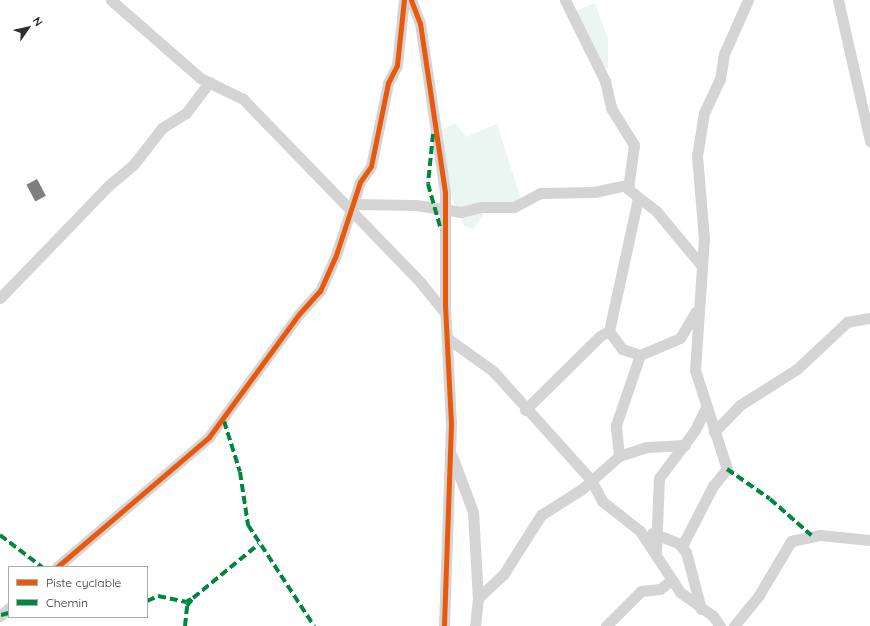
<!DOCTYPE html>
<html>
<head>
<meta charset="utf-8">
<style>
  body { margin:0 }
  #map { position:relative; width:870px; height:626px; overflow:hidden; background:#fff; font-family:Quicksand,sans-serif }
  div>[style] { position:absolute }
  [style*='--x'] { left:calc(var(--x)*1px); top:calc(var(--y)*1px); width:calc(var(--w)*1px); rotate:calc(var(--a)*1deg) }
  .green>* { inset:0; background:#ebf5f2 }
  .building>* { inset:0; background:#7f7f7f; transform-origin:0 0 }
  .street>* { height:11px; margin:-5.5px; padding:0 5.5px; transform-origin:5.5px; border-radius:5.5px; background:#d4d4d4 }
  .quiet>* { height:4px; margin-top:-2px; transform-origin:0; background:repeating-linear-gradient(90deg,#00873e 0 8px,transparent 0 12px) }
  .cycleway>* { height:5px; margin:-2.5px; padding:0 2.5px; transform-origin:2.5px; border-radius:2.5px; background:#e8590c }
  span { translate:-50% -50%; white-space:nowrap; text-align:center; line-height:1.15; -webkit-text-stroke:4px #fff; paint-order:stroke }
  .legend { position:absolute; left:8px; top:566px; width:140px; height:52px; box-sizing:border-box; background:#fff; border:1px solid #acacac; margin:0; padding:5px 7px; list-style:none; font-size:12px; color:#2f2f2f }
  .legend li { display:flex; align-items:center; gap:8px; height:20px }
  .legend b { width:20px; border:1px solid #acacac }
  .north { position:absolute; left:8px; top:8px; width:40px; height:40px; -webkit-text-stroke:3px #fff; paint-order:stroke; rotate:56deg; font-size:11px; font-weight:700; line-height:16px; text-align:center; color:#2f2f2f }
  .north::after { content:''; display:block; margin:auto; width:14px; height:18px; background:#2f2f2f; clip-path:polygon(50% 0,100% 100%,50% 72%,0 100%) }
</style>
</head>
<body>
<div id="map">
  <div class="green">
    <div style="clip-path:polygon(595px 3px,608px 39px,608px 68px,600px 72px,570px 14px)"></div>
    <div style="clip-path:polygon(455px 123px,466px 137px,497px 124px,521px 200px,513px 204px,478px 206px,483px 215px,473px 230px,463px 225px,449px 190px,436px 133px)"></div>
  </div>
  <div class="building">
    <div style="left:37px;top:179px;width:19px;height:12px;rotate:62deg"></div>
  </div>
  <div class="street">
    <div style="--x:111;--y:0;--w:118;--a:41.2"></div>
    <div style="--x:200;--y:78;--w:48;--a:26"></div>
    <div style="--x:243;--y:99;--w:256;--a:45.9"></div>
    <div style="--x:421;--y:283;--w:38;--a:51"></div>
    <div style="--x:411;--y:0;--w:25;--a:69"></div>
    <div style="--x:420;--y:23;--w:172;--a:81.6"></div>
    <div style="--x:445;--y:193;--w:112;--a:90"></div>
    <div style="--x:445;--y:305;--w:119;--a:87.1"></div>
    <div style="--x:451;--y:424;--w:202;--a:92"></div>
    <div style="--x:565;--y:0;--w:90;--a:63.7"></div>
    <div style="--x:605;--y:81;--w:28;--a:77"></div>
    <div style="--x:611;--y:108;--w:44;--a:58.1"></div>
    <div style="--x:634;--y:145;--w:44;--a:97.8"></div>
    <div style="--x:628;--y:189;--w:37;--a:38"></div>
    <div style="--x:657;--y:212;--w:70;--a:50.2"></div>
    <div style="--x:838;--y:0;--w:145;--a:77.2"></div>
    <div style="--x:352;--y:204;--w:64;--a:0.9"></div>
    <div style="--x:416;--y:205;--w:46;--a:8.8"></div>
    <div style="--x:461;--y:212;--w:21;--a:-14"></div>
    <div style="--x:481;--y:207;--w:33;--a:0"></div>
    <div style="--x:514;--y:207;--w:30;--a:-28"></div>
    <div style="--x:540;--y:193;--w:54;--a:-1.1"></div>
    <div style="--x:594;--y:192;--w:34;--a:-12"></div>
    <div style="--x:0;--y:298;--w:156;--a:-46"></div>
    <div style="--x:108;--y:186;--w:34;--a:-40"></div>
    <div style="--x:134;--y:164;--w:46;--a:-52.1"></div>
    <div style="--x:162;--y:128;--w:28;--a:-32"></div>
    <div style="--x:186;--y:113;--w:39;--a:-53"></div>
    <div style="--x:609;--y:331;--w:136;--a:-77.7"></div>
    <div style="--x:447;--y:338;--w:57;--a:35.7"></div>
    <div style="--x:493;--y:371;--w:147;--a:48"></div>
    <div style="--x:591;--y:480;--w:24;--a:62"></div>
    <div style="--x:602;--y:501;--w:48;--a:38.3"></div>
    <div style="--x:640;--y:531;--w:73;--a:56.7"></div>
    <div style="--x:680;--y:592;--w:41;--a:36"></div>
    <div style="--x:713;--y:616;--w:12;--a:55"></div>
    <div style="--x:525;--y:410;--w:105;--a:-44.6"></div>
    <div style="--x:600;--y:336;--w:10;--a:-29"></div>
    <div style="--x:609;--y:331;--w:22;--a:54"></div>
    <div style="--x:622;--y:349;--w:19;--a:18"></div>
    <div style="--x:640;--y:355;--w:43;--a:-23"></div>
    <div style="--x:680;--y:338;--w:31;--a:-59"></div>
    <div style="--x:714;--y:432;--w:37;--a:-46"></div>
    <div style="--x:740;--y:405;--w:67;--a:-32.3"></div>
    <div style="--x:797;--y:369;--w:69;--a:-43.2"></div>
    <div style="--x:847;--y:322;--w:23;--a:-10"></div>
    <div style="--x:452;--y:456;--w:60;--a:69.4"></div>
    <div style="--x:473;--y:512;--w:86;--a:86.7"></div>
    <div style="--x:478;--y:598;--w:28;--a:96"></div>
    <div style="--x:619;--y:456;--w:29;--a:-18"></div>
    <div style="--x:647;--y:447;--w:38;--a:-3"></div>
    <div style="--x:652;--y:533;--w:28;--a:21"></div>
    <div style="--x:678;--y:543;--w:12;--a:48"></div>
    <div style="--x:686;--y:552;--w:59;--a:75.3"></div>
    <div style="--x:682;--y:546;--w:68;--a:-62.7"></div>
    <div style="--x:713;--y:486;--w:22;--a:-51"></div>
    <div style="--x:727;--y:469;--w:104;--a:-107.9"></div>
    <div style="--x:695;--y:370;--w:131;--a:-86.1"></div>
    <div style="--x:704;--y:239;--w:83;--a:-94.8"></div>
    <div style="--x:697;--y:156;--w:44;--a:-80.8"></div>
    <div style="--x:704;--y:113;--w:38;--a:-65"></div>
    <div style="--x:720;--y:79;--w:25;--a:-81"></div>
    <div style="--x:724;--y:54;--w:59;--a:-66"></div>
    <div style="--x:656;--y:552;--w:74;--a:-87.7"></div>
    <div style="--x:659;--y:478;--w:60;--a:-53.1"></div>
    <div style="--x:695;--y:430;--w:25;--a:-64"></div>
    <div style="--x:57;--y:567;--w:200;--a:-40.5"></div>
    <div style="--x:209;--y:437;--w:152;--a:-53.8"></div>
    <div style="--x:299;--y:314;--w:31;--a:-48"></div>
    <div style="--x:320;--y:291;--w:39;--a:-66"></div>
    <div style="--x:336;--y:255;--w:77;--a:-71.8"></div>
    <div style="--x:360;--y:182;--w:19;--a:-55"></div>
    <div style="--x:371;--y:166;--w:85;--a:-78.4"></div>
    <div style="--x:388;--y:83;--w:20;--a:-63"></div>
    <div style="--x:397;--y:65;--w:65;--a:-83.9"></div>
    <div style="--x:478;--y:598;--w:34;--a:-43"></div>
    <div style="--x:503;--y:575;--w:71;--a:-57.7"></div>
    <div style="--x:541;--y:515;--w:49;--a:-32.4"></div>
    <div style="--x:582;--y:489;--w:50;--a:-41.7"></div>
    <div style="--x:619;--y:456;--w:31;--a:-96"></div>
    <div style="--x:616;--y:425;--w:74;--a:-71.1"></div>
    <div style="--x:0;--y:616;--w:12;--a:-42"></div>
    <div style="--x:606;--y:626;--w:49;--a:-45"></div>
    <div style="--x:641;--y:591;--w:19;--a:-6"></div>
    <div style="--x:660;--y:589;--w:14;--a:-39"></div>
    <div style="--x:734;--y:626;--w:40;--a:-51"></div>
    <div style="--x:759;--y:595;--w:63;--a:-59.3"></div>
    <div style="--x:791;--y:541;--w:30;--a:-12"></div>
    <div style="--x:820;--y:535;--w:50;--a:5.7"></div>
  </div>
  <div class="quiet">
    <div style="--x:433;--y:134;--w:50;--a:95.7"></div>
    <div style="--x:428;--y:184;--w:48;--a:74.2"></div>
    <div style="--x:224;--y:421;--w:53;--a:72.6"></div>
    <div style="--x:240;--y:472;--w:54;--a:81.4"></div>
    <div style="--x:248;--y:525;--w:121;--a:56.8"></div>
    <div style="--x:727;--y:469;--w:52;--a:34.9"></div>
    <div style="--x:770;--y:499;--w:55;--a:41.3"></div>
    <div style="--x:0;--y:535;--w:53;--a:37.3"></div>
    <div style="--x:147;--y:601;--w:12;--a:-24"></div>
    <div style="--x:158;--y:596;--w:29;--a:12"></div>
    <div style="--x:186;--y:602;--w:6;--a:-31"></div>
    <div style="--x:1;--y:615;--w:8;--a:-14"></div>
    <div style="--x:185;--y:626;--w:20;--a:-84"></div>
    <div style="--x:187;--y:606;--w:10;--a:-53"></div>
    <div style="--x:193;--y:598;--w:85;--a:-39.3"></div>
  </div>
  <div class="cycleway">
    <div style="--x:411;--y:0;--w:25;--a:69"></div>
    <div style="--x:420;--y:23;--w:172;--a:81.6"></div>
    <div style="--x:445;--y:193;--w:112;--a:90"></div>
    <div style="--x:445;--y:305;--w:119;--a:87.1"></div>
    <div style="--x:451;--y:424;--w:202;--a:92"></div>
    <div style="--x:57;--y:567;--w:200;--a:-40.5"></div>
    <div style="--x:209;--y:437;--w:152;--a:-53.8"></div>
    <div style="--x:299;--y:314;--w:31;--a:-48"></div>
    <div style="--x:320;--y:291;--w:39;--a:-66"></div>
    <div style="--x:336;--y:255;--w:77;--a:-71.8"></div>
    <div style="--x:360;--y:182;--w:19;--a:-55"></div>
    <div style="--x:371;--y:166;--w:85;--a:-78.4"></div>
    <div style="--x:388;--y:83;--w:20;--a:-63"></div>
    <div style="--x:397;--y:65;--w:65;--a:-83.9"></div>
  </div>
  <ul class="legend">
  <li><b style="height:5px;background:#e8590c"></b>Piste cyclable</li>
  <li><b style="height:5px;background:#00873e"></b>Chemin</li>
  </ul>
  <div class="north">N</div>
</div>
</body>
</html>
